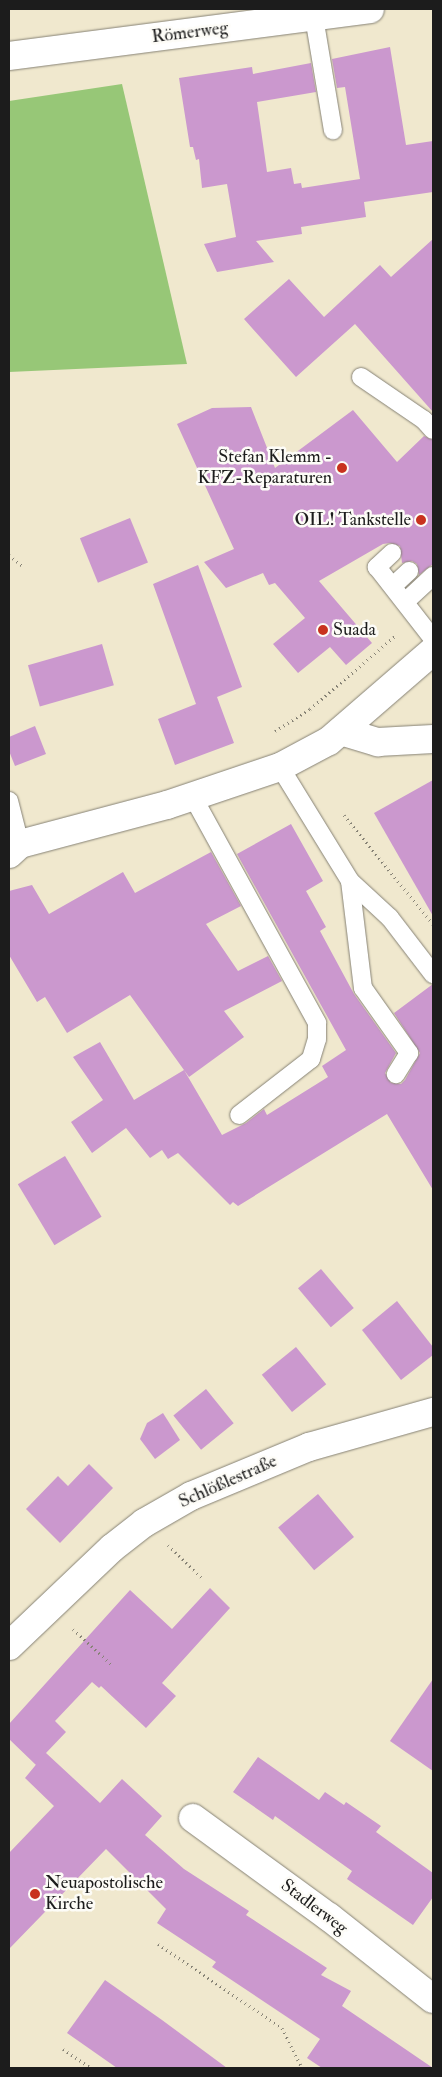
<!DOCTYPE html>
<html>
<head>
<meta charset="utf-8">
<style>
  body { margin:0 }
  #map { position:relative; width:442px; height:2077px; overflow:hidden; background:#f0e8ce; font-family:"IM FELL Double Pica",serif }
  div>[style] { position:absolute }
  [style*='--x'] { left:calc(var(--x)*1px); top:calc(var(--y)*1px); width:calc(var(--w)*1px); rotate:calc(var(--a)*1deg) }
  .green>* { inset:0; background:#97c777 }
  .building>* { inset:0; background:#cb98ce; transform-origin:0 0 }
  .path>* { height:3px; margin-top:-1.5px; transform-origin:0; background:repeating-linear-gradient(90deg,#868275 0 1px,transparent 0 5px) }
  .roads { filter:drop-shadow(0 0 1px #868275) drop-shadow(0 0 1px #868275) }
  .service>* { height:18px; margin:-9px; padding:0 9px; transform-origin:9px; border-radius:9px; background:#fff }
  .minor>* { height:28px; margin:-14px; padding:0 14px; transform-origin:14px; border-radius:14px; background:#fff }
  .tertiary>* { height:28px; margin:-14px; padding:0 14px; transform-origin:14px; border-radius:14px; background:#fff }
  .dots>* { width:14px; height:14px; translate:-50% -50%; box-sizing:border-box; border:2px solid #fdfcf7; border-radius:50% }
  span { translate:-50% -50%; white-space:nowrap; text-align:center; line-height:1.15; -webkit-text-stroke:5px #fdfcf7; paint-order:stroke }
  .street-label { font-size:18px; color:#1c1c1c }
  .poi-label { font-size:18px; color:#1c1c1c }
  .right { translate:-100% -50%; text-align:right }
  .left { translate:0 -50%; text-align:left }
  .frame { position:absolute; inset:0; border:10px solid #1c1c1c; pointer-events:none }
</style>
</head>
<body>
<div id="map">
  <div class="green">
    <div style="clip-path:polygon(122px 84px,187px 364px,9px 372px,9px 101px)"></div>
  </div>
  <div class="building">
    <div style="clip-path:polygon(390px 47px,406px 145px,433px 141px,433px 192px,364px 202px,366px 217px,301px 227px,302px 234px,256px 241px,274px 262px,217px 272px,204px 244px,236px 237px,227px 184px,202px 188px,199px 159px,196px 160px,193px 147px,190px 147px,179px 78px,252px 67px,253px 74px,311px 63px,316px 92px,257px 102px,267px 172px,291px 168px,294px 184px,301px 183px,302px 188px,360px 179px,345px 87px,337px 88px,332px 59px)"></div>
    <div style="clip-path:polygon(433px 239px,433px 412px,355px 324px,296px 377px,244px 319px,289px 279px,324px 317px,380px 265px,391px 277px)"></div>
    <div style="clip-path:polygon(251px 407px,275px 468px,353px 410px,397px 462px,424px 436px,433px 440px,433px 564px,419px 575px,417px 564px,412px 561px,402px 563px,400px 546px,390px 543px,383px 544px,319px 581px,372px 643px,346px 665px,330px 647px,298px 673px,273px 644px,305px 618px,275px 583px,269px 585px,263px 573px,226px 588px,204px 562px,234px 549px,177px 424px,212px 408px)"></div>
    <div style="left:130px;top:518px;width:48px;height:54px;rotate:68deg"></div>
    <div style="clip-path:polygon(198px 565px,242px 687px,217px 697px,234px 743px,175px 765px,158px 719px,196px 704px,153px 584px)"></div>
    <div style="left:102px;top:644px;width:43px;height:77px;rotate:74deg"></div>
    <div style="clip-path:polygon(35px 726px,46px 754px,15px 766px,9px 751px,9px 737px)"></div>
    <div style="clip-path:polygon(433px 780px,433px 916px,374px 813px)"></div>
    <div style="clip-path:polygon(291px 824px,323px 881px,306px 891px,326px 927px,320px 931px,354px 994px,396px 1053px,385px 1073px,391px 1083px,401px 1084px,405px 1080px,420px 1053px,394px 1013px,433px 984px,433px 1190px,387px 1114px,238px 1206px,233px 1202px,230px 1205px,178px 1153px,168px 1159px,162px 1150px,150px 1158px,126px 1128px,92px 1153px,71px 1122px,103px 1100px,73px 1057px,100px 1042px,134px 1100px,184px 1070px,130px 995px,67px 1033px,45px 997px,37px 1002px,9px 955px,9px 891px,32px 885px,49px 914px,123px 872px,135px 893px,211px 852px,241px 906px,206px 924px,238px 971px,268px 956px,282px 981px,224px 1011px,244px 1037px,189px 1077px,184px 1070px,222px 1135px,246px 1123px,264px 1109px,267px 1115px,328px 1077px,322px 1066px,346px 1050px,237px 854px)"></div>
    <div style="left:65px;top:1156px;width:71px;height:55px;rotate:59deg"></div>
    <div style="left:321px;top:1269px;width:51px;height:30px;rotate:50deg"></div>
    <div style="clip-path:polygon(397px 1301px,433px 1347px,433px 1355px,401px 1380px,362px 1330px)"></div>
    <div style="left:296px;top:1347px;width:48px;height:44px;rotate:51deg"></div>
    <div style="left:206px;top:1389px;width:44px;height:42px;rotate:51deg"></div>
    <div style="clip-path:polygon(163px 1413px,180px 1440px,155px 1459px,140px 1439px,147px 1423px)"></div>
    <div style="clip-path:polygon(89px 1464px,113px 1488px,60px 1543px,26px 1509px,58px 1476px,68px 1486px)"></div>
    <div style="left:318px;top:1494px;width:56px;height:52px;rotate:50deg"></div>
    <div style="clip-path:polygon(210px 1588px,230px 1608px,162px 1683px,176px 1696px,146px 1728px,101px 1686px,99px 1688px,92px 1682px,55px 1721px,66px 1732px,46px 1753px,100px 1803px,122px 1779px,162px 1816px,145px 1835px,184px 1869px,249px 1911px,246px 1915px,327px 1968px,321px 1975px,351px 1991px,342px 2006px,433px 2068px,322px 2068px,307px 2058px,320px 2039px,212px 1967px,216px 1962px,157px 1923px,166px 1909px,106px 1849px,9px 1949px,9px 1853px,54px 1806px,25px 1778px,39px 1761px,36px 1765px,9px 1739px,9px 1724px,130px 1590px,172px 1629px)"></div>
    <div style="clip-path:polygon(433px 1679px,433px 1771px,390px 1741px)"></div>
    <div style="clip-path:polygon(258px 1757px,319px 1800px,325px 1792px,344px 1805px,346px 1802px,381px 1826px,376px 1832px,433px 1873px,433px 1897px,413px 1925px,347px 1879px,352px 1871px,275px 1816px,273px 1820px,233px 1792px)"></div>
    <div style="clip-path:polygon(105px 1980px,162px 2020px,227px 2068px,117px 2068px,67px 2033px)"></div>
  </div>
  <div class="path">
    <div style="--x:9;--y:555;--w:19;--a:39"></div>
    <div style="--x:275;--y:731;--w:41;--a:-32.2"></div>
    <div style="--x:310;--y:709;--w:113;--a:-40.7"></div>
    <div style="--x:344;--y:815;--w:141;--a:50.8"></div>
    <div style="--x:168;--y:1545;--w:47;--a:44.1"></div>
    <div style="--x:73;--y:1629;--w:54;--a:42.8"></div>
    <div style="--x:158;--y:1944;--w:150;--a:34.1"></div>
    <div style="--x:282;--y:2028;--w:45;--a:63.4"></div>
    <div style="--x:63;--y:2049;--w:34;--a:34"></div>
  </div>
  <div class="roads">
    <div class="service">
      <div style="--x:314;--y:17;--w:115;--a:80.5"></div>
      <div style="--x:361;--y:377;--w:76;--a:34.3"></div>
      <div style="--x:424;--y:420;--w:13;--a:48"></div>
      <div style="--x:392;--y:553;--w:21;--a:137"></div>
      <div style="--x:377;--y:567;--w:91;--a:52.1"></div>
      <div style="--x:393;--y:586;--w:22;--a:-43"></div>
      <div style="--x:405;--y:602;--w:38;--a:-43"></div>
      <div style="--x:280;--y:767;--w:134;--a:58.4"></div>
      <div style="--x:350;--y:881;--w:108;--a:83.1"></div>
      <div style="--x:363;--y:988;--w:80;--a:54.7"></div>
      <div style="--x:409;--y:1053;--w:25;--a:122"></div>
      <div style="--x:193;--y:797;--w:258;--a:61.2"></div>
      <div style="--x:317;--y:1023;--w:16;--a:90"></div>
      <div style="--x:317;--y:1039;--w:21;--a:107"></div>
      <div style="--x:311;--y:1059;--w:91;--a:142.1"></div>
      <div style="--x:9;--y:801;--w:44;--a:75.7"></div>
      <div style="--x:350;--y:881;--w:54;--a:42.8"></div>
      <div style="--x:390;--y:918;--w:71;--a:52.5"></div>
    </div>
    <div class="minor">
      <div style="--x:9;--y:56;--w:364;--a:-7.4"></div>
      <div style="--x:341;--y:731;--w:39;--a:17"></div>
      <div style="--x:378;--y:742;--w:55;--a:-3.1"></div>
      <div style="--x:9;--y:1646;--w:142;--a:-43.6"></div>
      <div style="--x:112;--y:1548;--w:41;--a:-38"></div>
      <div style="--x:144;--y:1523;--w:54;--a:-29.9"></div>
      <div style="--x:191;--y:1496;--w:128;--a:-22.6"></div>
      <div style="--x:309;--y:1447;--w:129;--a:-15.8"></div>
      <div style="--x:193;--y:1818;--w:168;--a:36.1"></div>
      <div style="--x:329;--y:1917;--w:132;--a:38.3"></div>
    </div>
    <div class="tertiary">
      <div style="--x:9;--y:854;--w:15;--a:-42"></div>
      <div style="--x:20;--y:844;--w:152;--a:-14.9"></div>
      <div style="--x:167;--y:805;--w:119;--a:-18.6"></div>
      <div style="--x:280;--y:767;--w:55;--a:-28"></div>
      <div style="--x:329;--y:741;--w:138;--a:-40.9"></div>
    </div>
  </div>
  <div class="dots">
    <div style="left:342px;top:468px;background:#c8321e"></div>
    <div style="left:421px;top:520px;background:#c8321e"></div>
    <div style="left:323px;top:630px;background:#c8321e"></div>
    <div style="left:35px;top:1894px;background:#c8321e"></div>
  </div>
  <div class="street-label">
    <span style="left:190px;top:33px;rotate:-7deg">Römerweg</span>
    <span style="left:228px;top:1482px;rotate:-24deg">Schlößlestraße</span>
    <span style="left:314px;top:1907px;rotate:37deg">Stadlerweg</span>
  </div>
  <div class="poi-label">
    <span class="right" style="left:332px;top:468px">Stefan Klemm -<br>KFZ-Reparaturen</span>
    <span class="right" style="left:411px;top:520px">OIL! Tankstelle</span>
    <span class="left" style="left:333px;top:630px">Suada</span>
    <span class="left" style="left:45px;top:1894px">Neuapostolische<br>Kirche</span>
  </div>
  <div class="frame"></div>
</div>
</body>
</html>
